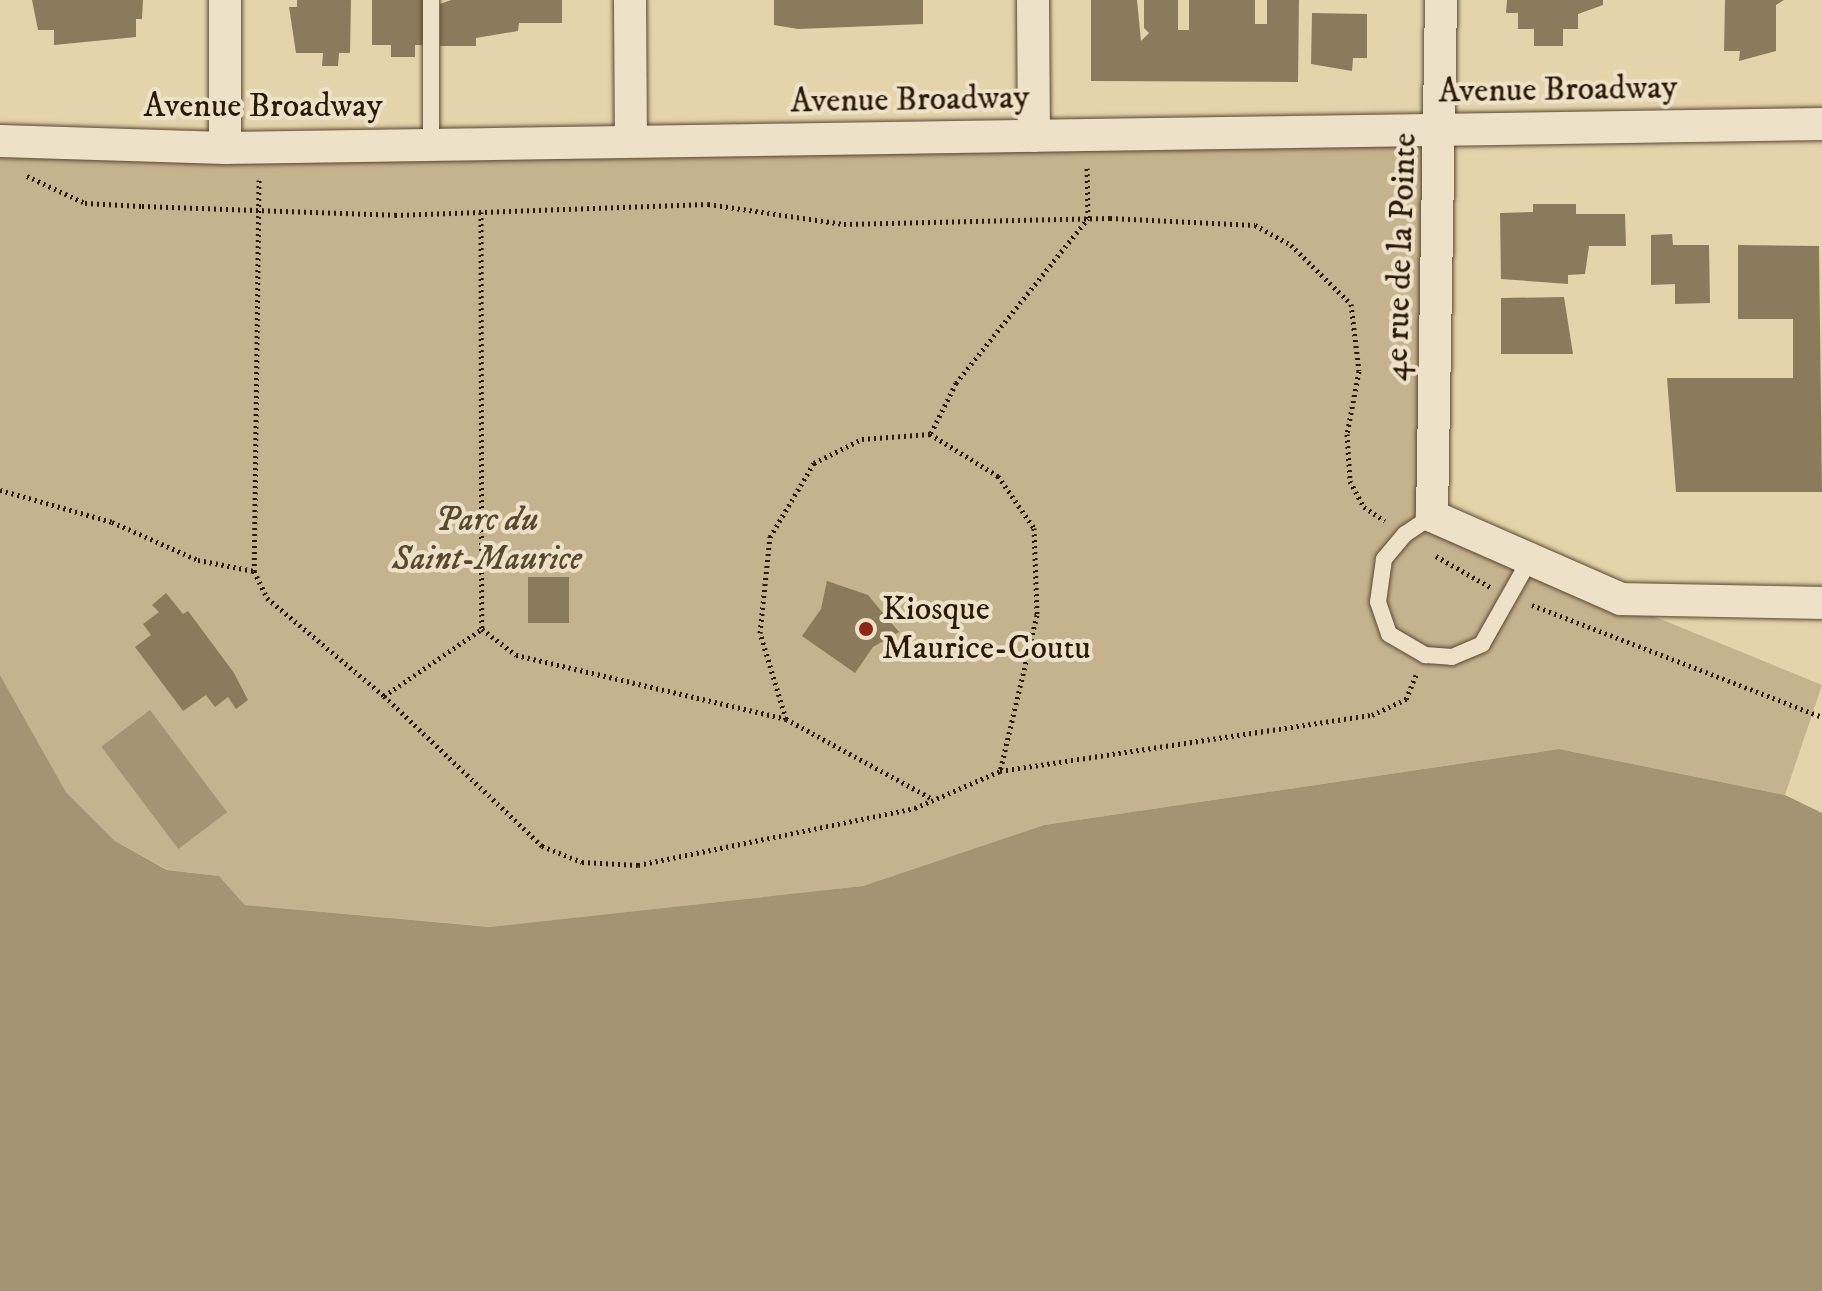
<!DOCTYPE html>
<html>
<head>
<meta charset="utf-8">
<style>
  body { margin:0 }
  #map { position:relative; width:1822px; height:1291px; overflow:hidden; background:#e4d3ab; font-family:"IM FELL DW Pica",serif }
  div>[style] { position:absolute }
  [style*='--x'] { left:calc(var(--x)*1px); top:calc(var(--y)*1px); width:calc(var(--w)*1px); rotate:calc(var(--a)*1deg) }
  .green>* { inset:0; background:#c5b38f }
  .water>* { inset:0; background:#a59474; transform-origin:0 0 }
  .building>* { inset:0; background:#8c7a5d; transform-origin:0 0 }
  .path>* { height:5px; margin-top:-2.5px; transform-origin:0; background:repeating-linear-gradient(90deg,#2c1908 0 2px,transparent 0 6px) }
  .roads { filter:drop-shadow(0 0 2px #5a4831) drop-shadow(0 0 2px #5a4831) }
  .lane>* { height:16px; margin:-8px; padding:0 8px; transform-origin:8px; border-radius:8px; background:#ede2c8 }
  .street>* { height:32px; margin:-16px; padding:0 16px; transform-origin:16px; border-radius:16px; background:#ede2c8 }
  .dots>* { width:22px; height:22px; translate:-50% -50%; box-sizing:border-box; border:4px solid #ede2c8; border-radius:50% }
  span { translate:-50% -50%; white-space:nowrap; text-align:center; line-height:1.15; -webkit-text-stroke:8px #ede2c8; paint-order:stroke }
  .street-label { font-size:34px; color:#2c1908 }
  .park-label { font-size:34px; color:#5a4730; font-style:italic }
  .poi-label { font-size:34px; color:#2c1908 }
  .left { translate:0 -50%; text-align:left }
</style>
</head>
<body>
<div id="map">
  <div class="green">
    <div style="clip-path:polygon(1427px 136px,1427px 372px,1415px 519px,1822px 685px,1785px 795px,1559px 749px,1044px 825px,863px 886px,491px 927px,245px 905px,219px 876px,168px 870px,115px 841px,66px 792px,0 675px,0 145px)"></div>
  </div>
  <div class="water">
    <div style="clip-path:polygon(0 675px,66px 792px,115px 841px,167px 870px,219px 876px,245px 905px,490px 927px,863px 886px,1044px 825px,1559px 749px,1785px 795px,1822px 813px,1822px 1291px,0 1291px)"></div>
    <div style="left:150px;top:710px;width:128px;height:61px;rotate:53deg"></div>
  </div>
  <div class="building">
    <div style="clip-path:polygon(32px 0,143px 0,142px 19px,136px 19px,136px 37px,54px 45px,54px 30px,38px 30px)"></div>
    <div style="clip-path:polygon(297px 0,351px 0,350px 53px,339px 53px,338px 66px,322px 66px,323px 53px,296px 53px,289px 7px,297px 7px)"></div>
    <div style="clip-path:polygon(372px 0,430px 0,431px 45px,415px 45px,415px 57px,391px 57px,391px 45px,372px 45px)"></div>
    <div style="clip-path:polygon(451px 0,562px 0,562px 23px,519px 23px,518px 31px,476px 38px,476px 46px,440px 46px,440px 4px)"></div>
    <div style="clip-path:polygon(774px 0,923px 0,923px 24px,798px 29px,774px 25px)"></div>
    <div style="clip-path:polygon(1091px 0,1137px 0,1141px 41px,1149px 33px,1144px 28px,1144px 0,1178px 0,1178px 30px,1189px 30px,1189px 0,1255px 0,1255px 24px,1267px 24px,1267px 0,1299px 0,1298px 82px,1091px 81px)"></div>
    <div style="clip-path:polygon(1507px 0,1603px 0,1603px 5px,1578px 14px,1578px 29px,1563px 29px,1563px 46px,1534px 46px,1534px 29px,1518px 29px,1518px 13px,1506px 13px)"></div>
    <div style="clip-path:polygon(1725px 0,1784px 0,1776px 5px,1776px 51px,1739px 61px,1740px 51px,1724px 51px)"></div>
    <div style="clip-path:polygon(1312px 13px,1367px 14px,1367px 58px,1353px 58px,1352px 71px,1311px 64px)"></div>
    <div style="clip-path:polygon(1533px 204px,1576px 204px,1576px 214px,1625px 214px,1626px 246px,1589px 246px,1585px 274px,1568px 275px,1568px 284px,1501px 279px,1500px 213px,1533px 212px)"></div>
    <div style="clip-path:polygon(1672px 234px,1673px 245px,1709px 245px,1710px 303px,1675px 304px,1675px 284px,1651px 285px,1651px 235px)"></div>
    <div style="clip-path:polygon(1738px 245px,1819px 246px,1822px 492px,1676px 492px,1667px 378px,1793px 378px,1793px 319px,1738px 319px)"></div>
    <div style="clip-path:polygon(1564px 297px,1573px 354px,1501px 354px,1501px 298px)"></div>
    <div style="left:528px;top:577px;width:41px;height:46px"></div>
    <div style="clip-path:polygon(827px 581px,868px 595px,899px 632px,873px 647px,855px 673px,802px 636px,821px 609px)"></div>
    <div style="clip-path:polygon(166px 593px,183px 614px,188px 611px,234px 673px,248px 700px,236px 709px,228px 697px,215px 707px,206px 695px,183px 711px,135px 647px,151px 635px,143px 624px,159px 612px,152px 605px)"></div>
  </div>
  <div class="path">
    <div style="--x:27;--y:176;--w:64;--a:25"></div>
    <div style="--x:85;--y:203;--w:57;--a:3"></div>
    <div style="--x:142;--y:206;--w:253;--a:2"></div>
    <div style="--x:395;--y:215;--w:313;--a:-2"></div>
    <div style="--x:708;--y:204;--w:137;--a:8.4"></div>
    <div style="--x:844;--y:224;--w:266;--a:-1.3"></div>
    <div style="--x:1110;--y:218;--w:145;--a:2.8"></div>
    <div style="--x:1255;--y:225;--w:41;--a:29.1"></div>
    <div style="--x:1291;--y:245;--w:84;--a:44.5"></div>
    <div style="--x:1351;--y:304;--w:67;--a:83.2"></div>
    <div style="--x:1359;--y:371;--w:64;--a:100.8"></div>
    <div style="--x:1347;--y:434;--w:47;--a:86.3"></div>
    <div style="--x:1350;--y:481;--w:30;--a:62"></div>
    <div style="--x:1364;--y:507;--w:25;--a:34"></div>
    <div style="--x:259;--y:180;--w:391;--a:90.7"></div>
    <div style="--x:254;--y:571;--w:30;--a:64"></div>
    <div style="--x:267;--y:598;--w:153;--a:39.9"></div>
    <div style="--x:384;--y:696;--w:218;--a:43.5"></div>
    <div style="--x:542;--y:846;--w:43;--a:21.8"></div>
    <div style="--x:582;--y:862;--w:56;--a:3.1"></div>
    <div style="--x:638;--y:865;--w:283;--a:-11.6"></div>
    <div style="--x:915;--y:808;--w:93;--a:-23.5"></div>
    <div style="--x:1000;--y:771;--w:376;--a:-8.6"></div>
    <div style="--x:1372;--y:715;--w:38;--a:-25"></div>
    <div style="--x:1406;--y:699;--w:26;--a:-67"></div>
    <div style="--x:481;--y:212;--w:417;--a:89.9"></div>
    <div style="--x:482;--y:629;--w:43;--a:37.4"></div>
    <div style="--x:516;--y:655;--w:277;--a:13.3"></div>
    <div style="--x:786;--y:719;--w:90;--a:-106.8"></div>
    <div style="--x:760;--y:633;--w:97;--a:-84.1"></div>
    <div style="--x:770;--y:537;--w:86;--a:-59.3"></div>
    <div style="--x:814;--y:463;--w:54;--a:-26.6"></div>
    <div style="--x:862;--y:439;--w:68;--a:-4.2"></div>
    <div style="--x:930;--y:434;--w:80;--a:31.7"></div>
    <div style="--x:998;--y:476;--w:63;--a:55.3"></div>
    <div style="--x:1034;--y:528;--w:87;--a:88"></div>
    <div style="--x:1037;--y:615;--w:160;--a:103.3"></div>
    <div style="--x:931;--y:433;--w:56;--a:-63.4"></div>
    <div style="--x:956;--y:383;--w:211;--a:-51.3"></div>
    <div style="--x:1088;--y:218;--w:50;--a:-91.1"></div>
    <div style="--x:0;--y:490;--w:116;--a:15.9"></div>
    <div style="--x:112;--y:522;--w:94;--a:23.8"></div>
    <div style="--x:198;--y:560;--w:57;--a:11.1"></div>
    <div style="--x:1436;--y:556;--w:62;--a:29.9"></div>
    <div style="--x:1532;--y:605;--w:311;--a:21.1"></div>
    <div style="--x:384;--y:696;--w:119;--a:-34.4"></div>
    <div style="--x:786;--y:719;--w:167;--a:28.6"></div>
  </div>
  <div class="roads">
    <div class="lane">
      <div style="--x:431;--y:145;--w:145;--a:-90"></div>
      <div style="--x:1432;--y:516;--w:32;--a:146"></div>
      <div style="--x:1405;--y:534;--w:33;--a:130"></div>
      <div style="--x:1384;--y:559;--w:43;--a:97.9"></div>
      <div style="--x:1378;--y:602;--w:34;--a:71"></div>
      <div style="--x:1389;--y:634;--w:42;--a:30.3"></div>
      <div style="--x:1425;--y:655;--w:27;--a:4"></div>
      <div style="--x:1452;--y:657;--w:33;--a:-23"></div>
      <div style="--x:1482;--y:644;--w:98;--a:-60.5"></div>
    </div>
    <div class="street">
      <div style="--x:630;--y:0;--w:141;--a:89.6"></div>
      <div style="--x:1033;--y:0;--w:136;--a:89.6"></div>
      <div style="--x:1441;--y:0;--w:516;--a:91"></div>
      <div style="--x:1432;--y:516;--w:206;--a:23.7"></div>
      <div style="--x:1621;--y:599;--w:201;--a:1.1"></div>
      <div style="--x:0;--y:141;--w:225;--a:1.8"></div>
      <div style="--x:225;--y:148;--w:1597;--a:-0.86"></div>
      <div style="--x:225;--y:148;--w:148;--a:-90"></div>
    </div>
  </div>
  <div class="dots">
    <div style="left:866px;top:629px;background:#8f2418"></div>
  </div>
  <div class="street-label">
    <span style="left:1558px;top:90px;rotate:-1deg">Avenue Broadway</span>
    <span style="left:910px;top:100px;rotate:-1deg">Avenue Broadway</span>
    <span style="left:263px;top:107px">Avenue Broadway</span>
    <span style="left:1401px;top:257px;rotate:-88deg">4e rue de la Pointe</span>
  </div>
  <div class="park-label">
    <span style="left:487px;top:540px">Parc du<br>Saint-Maurice</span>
  </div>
  <div class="poi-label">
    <span class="left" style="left:882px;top:629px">Kiosque<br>Maurice-Coutu</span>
  </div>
</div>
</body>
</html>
